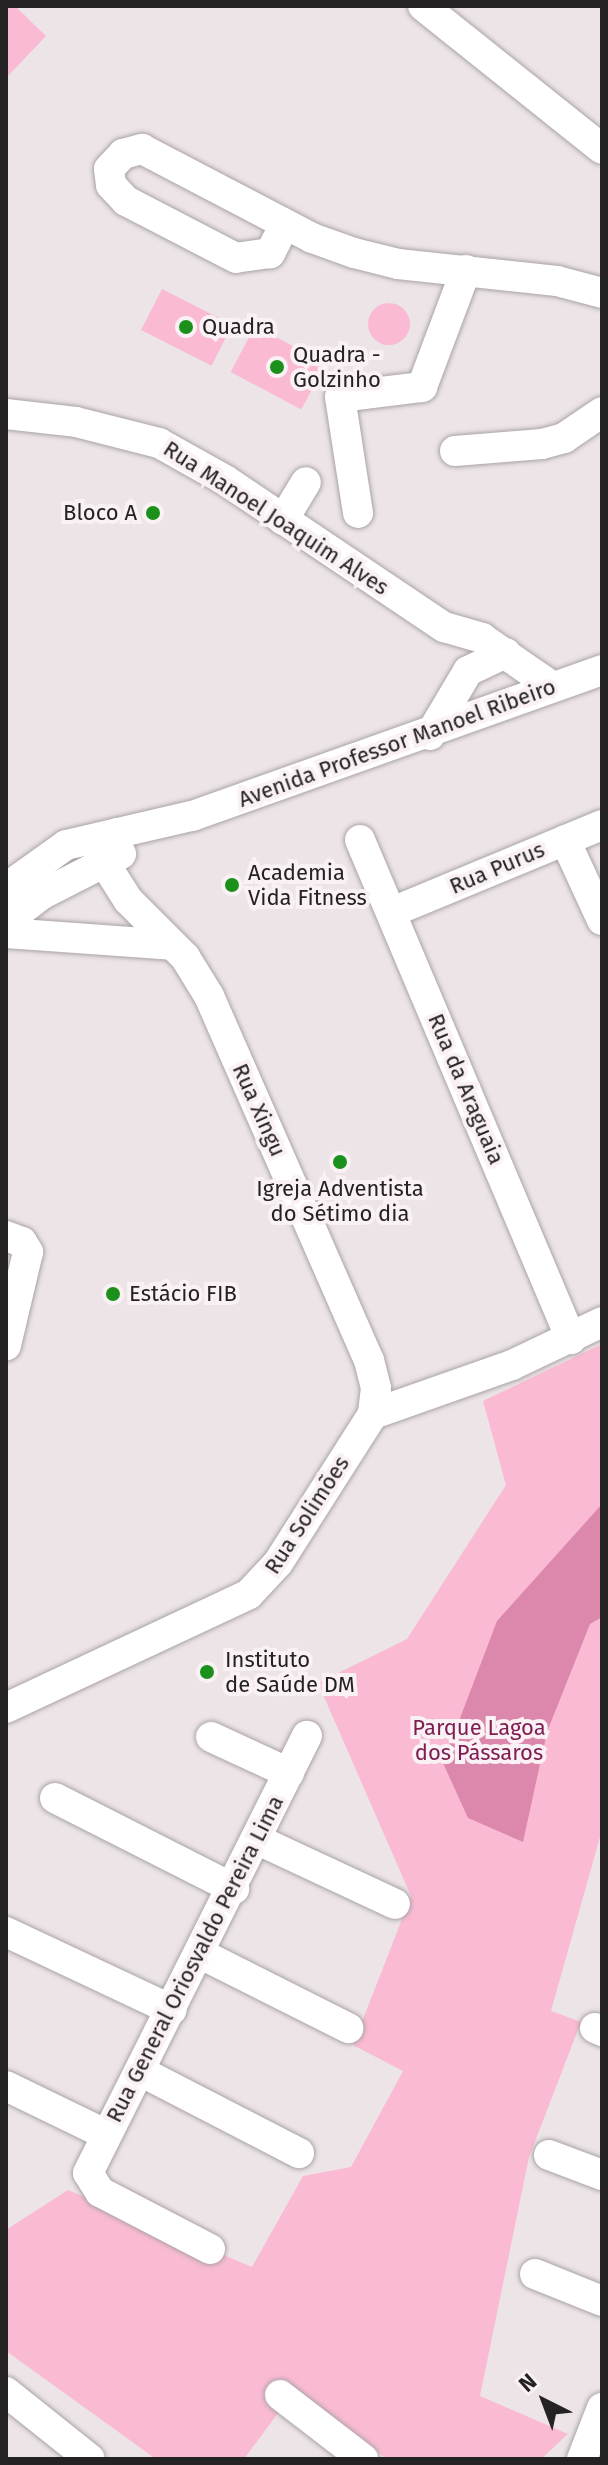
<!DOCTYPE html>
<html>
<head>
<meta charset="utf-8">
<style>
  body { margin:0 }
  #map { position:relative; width:608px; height:2465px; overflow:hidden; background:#ece4e7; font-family:"Fira Sans",sans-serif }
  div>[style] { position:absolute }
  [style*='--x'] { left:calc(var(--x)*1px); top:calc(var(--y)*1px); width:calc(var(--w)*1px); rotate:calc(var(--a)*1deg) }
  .green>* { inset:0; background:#fabad4; transform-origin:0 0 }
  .round { border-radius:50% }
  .water>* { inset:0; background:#dc88ac }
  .roads { filter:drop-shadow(0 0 2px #aaa3a5) drop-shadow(0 0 2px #aaa3a5) }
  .minor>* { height:30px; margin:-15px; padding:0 15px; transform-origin:15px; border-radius:15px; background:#fff }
  .dots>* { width:22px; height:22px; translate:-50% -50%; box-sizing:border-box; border:4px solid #f9f1f4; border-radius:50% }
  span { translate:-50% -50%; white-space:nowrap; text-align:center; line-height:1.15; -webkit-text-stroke:8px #f9f1f4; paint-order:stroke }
  .poi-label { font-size:22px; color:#252223 }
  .left { translate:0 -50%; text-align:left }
  .right { translate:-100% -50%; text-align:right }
  .street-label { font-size:22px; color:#252223 }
  .park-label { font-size:22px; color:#7f1c51 }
  .frame { position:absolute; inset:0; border:8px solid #252223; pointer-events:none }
  .north { position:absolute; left:504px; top:2361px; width:80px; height:80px; -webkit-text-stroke:6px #f9f1f4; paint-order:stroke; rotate:318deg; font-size:22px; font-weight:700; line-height:32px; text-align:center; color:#252223 }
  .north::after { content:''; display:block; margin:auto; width:28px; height:36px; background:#252223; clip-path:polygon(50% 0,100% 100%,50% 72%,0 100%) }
</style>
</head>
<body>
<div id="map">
  <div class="green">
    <div style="clip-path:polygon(6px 6px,15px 6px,46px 36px,6px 78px)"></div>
    <div style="left:162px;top:289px;width:79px;height:46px;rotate:27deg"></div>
    <div class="round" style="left:368px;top:303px;width:42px;height:42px"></div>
    <div style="left:255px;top:326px;width:80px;height:52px;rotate:28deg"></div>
    <div style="clip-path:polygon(602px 1344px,602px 1830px,551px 2011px,581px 2022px,529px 2157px,480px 2396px,568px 2434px,541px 2459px,387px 2459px,296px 2389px,244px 2459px,156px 2459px,6px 2351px,6px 2230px,68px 2190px,252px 2267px,303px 2176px,351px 2167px,403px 2071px,353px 2045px,411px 1896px,318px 1683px,407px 1639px,506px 1485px,483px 1401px)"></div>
  </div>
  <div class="water">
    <div style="clip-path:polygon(602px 1504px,602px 1617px,590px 1624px,547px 1732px,523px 1842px,468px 1818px,443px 1763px,497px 1621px)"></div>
  </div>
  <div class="roads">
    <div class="minor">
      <div style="--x:423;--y:6;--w:229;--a:38.6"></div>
      <div style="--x:285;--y:224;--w:33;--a:117"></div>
      <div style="--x:270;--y:253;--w:34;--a:172"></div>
      <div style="--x:236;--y:258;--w:124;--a:-152.6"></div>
      <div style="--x:126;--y:201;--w:22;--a:-133"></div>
      <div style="--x:111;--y:185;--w:16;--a:-97"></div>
      <div style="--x:109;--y:169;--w:21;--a:-47"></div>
      <div style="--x:123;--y:154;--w:20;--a:-15"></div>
      <div style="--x:142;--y:149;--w:192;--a:27.6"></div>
      <div style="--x:312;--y:238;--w:45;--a:19.7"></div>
      <div style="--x:354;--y:253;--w:45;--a:14"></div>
      <div style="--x:398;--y:264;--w:160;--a:6.1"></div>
      <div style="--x:557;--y:281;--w:47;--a:14.9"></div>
      <div style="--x:6;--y:414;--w:70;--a:6.5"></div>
      <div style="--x:76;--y:422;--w:86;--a:14.2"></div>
      <div style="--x:159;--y:443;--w:76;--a:29.3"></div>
      <div style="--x:225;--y:480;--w:264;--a:33.9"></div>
      <div style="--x:444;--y:627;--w:40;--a:16"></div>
      <div style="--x:482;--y:638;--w:86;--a:34.6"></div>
      <div style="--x:455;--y:451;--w:87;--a:-4.6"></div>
      <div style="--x:542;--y:444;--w:23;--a:-15"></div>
      <div style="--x:564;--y:438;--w:46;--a:-34.4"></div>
      <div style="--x:358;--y:513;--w:117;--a:-98.8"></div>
      <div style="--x:340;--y:397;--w:83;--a:-7"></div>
      <div style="--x:422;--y:387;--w:125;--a:-69.4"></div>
      <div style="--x:283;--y:520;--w:44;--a:-58.8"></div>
      <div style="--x:430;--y:735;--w:74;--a:-59.3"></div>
      <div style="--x:468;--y:671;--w:42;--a:-25.3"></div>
      <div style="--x:117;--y:833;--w:32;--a:114"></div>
      <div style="--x:104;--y:862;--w:45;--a:57.7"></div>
      <div style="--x:128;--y:900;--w:81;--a:45"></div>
      <div style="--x:185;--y:957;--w:46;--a:58.4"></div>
      <div style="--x:209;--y:996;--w:398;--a:66.3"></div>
      <div style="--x:369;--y:1360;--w:29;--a:76"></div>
      <div style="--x:376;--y:1388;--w:26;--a:97"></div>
      <div style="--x:360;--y:840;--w:542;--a:67.08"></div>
      <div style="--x:565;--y:840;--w:88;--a:65.2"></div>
      <div style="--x:6;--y:888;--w:74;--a:-35.6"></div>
      <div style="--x:66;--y:845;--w:129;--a:-13"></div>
      <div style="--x:192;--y:816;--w:435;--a:-19.6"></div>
      <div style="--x:392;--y:912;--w:227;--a:-22.5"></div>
      <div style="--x:6;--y:922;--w:44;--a:-37.6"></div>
      <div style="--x:41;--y:895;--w:90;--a:-27.1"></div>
      <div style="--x:6;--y:933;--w:166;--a:4.1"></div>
      <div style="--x:6;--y:1236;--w:17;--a:21"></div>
      <div style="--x:22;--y:1242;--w:12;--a:59"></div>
      <div style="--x:28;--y:1252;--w:96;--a:103.3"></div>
      <div style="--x:6;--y:1708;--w:268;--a:-25.1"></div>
      <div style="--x:249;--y:1594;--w:42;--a:-46.9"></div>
      <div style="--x:278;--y:1563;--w:177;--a:-57.5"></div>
      <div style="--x:373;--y:1414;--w:147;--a:-19.4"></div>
      <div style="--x:512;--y:1365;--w:100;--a:-25.5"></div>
      <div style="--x:211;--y:1737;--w:86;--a:24.8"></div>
      <div style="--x:55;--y:1798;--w:201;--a:26.9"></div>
      <div style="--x:258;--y:1840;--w:151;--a:25"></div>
      <div style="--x:6;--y:1932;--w:183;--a:25.2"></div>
      <div style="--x:201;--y:1954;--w:165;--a:26.7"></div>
      <div style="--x:595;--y:2028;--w:8;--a:23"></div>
      <div style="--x:140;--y:2071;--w:179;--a:27.3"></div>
      <div style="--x:6;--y:2086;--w:110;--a:25.9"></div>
      <div style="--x:549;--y:2155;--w:57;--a:20.7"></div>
      <div style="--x:210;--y:2249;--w:124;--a:-152.6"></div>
      <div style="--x:100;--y:2192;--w:22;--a:-122"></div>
      <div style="--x:88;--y:2173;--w:489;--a:-63.4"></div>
      <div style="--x:535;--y:2274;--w:72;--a:21.9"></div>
      <div style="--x:6;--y:2392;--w:107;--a:38.6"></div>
      <div style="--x:280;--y:2395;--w:105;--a:37.6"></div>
      <div style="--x:582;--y:2459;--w:55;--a:-68.6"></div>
    </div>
  </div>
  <div class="dots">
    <div style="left:186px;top:327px;background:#1b911c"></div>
    <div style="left:277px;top:367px;background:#1b911c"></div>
    <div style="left:153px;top:513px;background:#1b911c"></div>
    <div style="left:232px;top:885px;background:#1b911c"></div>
    <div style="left:340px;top:1162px;background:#1b911c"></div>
    <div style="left:113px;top:1294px;background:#1b911c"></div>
    <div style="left:207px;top:1672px;background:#1b911c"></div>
  </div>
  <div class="poi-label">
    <span class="left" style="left:202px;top:327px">Quadra</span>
    <span class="left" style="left:293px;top:367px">Quadra -<br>Golzinho</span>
    <span class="right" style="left:137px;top:513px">Bloco A</span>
    <span class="left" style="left:248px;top:885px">Academia<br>Vida Fitness</span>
    <span style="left:340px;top:1201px">Igreja Adventista<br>do Sétimo dia</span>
    <span class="left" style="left:129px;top:1294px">Estácio FIB</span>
    <span class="left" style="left:225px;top:1672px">Instituto<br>de Saúde DM</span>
  </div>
  <div class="street-label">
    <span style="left:276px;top:518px;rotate:33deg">Rua Manoel Joaquim Alves</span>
    <span style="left:397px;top:743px;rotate:-20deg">Avenida Professor Manoel Ribeiro</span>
    <span style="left:497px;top:868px;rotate:-23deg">Rua Purus</span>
    <span style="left:466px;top:1089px;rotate:67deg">Rua da Araguaia</span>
    <span style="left:259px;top:1110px;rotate:66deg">Rua Xingu</span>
    <span style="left:307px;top:1515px;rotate:-57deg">Rua Solimões</span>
    <span style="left:195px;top:1959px;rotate:-63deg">Rua General Oriosvaldo Pereira Lima</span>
  </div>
  <div class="park-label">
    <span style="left:479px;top:1740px">Parque Lagoa<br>dos Pássaros</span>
  </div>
  <div class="frame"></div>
  <div class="north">N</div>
</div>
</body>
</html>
